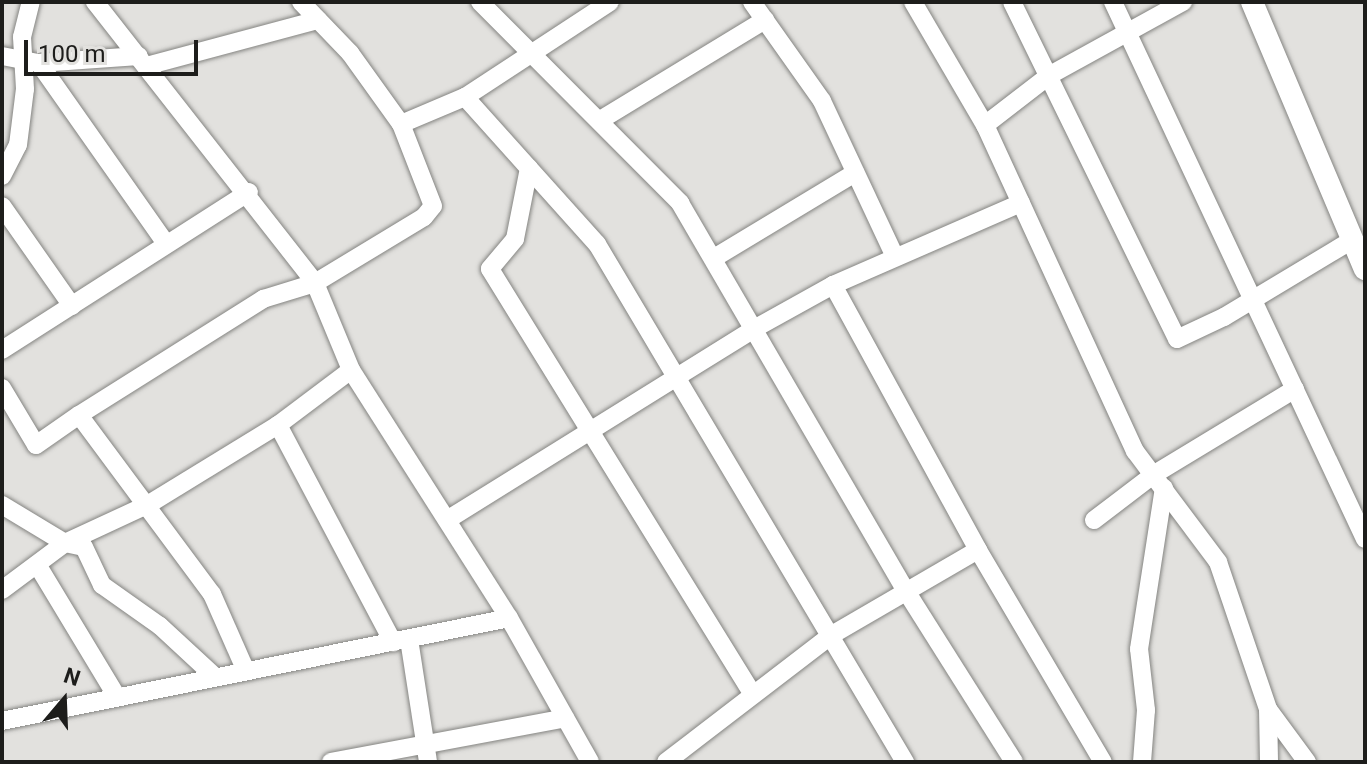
<!DOCTYPE html>
<html>
<head>
<meta charset="utf-8">
<style>
  body { margin:0 }
  #map { position:relative; width:1367px; height:764px; overflow:hidden; background:#e2e1de; font-family:Roboto,sans-serif }
  div>[style] { position:absolute }
  [style*='--x'] { left:calc(var(--x)*1px); top:calc(var(--y)*1px); width:calc(var(--w)*1px); rotate:calc(var(--a)*1deg) }
  .roads { filter:drop-shadow(0 0 2px #848481) drop-shadow(0 0 2px #848481) }
  .minor>* { height:18px; margin:-9px; padding:0 9px; transform-origin:9px; border-radius:9px; background:#fff }
  .major>* { height:22px; margin:-11px; padding:0 11px; transform-origin:11px; border-radius:11px; background:#fff }
  span { translate:-50% -50%; white-space:nowrap; text-align:center; line-height:1.15; -webkit-text-stroke:6px #e2e1de; paint-order:stroke }
  .frame { position:absolute; inset:0; border:4px solid #1d1d1b; pointer-events:none }
  .north { position:absolute; left:24px; top:660px; width:80px; height:80px; -webkit-text-stroke:6px #e2e1de; paint-order:stroke; rotate:19deg; font-size:22px; font-weight:700; line-height:32px; text-align:center; color:#1d1d1b }
  .north::after { content:''; display:block; margin:auto; width:28px; height:36px; background:#1d1d1b; clip-path:polygon(50% 0,100% 100%,50% 72%,0 100%) }
  .scale { position:absolute; left:24px; top:40px; width:174px; height:36px; box-sizing:border-box; border:4px solid #1d1d1b; border-top:0; padding-left:10px; font-size:24px; line-height:28px; white-space:nowrap; color:#1d1d1b; -webkit-text-stroke:6px #e2e1de; paint-order:stroke }
</style>
</head>
<body>
<div id="map">
  <div class="roads">
    <div class="minor">
      <div style="--x:95;--y:2;--w:357;--a:51.9"></div>
      <div style="--x:315;--y:283;--w:94;--a:67.5"></div>
      <div style="--x:351;--y:370;--w:294;--a:57.5"></div>
      <div style="--x:509;--y:618;--w:165;--a:60.6"></div>
      <div style="--x:301;--y:2;--w:71;--a:46.1"></div>
      <div style="--x:350;--y:53;--w:87;--a:54.3"></div>
      <div style="--x:480;--y:2;--w:284;--a:45.1"></div>
      <div style="--x:680;--y:203;--w:449;--a:59.8"></div>
      <div style="--x:906;--y:591;--w:202;--a:57.7"></div>
      <div style="--x:752;--y:2;--w:121;--a:54.7"></div>
      <div style="--x:822;--y:101;--w:172;--a:64.9"></div>
      <div style="--x:913;--y:2;--w:143;--a:59.7"></div>
      <div style="--x:985;--y:125;--w:359;--a:65.3"></div>
      <div style="--x:1135;--y:451;--w:139;--a:53.2"></div>
      <div style="--x:1218;--y:562;--w:155;--a:71.2"></div>
      <div style="--x:1268;--y:709;--w:66;--a:53.7"></div>
      <div style="--x:1012;--y:2;--w:375;--a:63.9"></div>
      <div style="--x:1177;--y:339;--w:52;--a:-25.1"></div>
      <div style="--x:1224;--y:317;--w:149;--a:-31"></div>
      <div style="--x:1113;--y:2;--w:593;--a:64.86"></div>
      <div style="--x:2;--y:56;--w:38;--a:11"></div>
      <div style="--x:39;--y:63;--w:100;--a:-4"></div>
      <div style="--x:39;--y:63;--w:219;--a:54.9"></div>
      <div style="--x:146;--y:66;--w:178;--a:-15"></div>
      <div style="--x:465;--y:97;--w:198;--a:48.1"></div>
      <div style="--x:597;--y:244;--w:603;--a:59.26"></div>
      <div style="--x:602;--y:119;--w:191;--a:-31.3"></div>
      <div style="--x:985;--y:125;--w:82;--a:-37.6"></div>
      <div style="--x:1050;--y:75;--w:152;--a:-28.8"></div>
      <div style="--x:529;--y:168;--w:72;--a:101.2"></div>
      <div style="--x:515;--y:239;--w:39;--a:130"></div>
      <div style="--x:490;--y:269;--w:497;--a:58.3"></div>
      <div style="--x:2;--y:176;--w:35;--a:-63"></div>
      <div style="--x:18;--y:145;--w:56;--a:-82.9"></div>
      <div style="--x:25;--y:89;--w:52;--a:-93.3"></div>
      <div style="--x:22;--y:37;--w:36;--a:-76"></div>
      <div style="--x:2;--y:206;--w:122;--a:55"></div>
      <div style="--x:714;--y:258;--w:165;--a:-31.1"></div>
      <div style="--x:833;--y:285;--w:302;--a:61.3"></div>
      <div style="--x:978;--y:550;--w:246;--a:59.5"></div>
      <div style="--x:2;--y:350;--w:293;--a:-32.6"></div>
      <div style="--x:2;--y:388;--w:66;--a:59.2"></div>
      <div style="--x:36;--y:445;--w:52;--a:-34.9"></div>
      <div style="--x:79;--y:415;--w:223;--a:53.4"></div>
      <div style="--x:212;--y:594;--w:84;--a:66.2"></div>
      <div style="--x:79;--y:415;--w:218;--a:-32.2"></div>
      <div style="--x:263;--y:299;--w:54;--a:-17.1"></div>
      <div style="--x:315;--y:283;--w:127;--a:-31.2"></div>
      <div style="--x:424;--y:217;--w:14;--a:-51"></div>
      <div style="--x:433;--y:206;--w:88;--a:-111.3"></div>
      <div style="--x:401;--y:124;--w:69;--a:-22.9"></div>
      <div style="--x:465;--y:97;--w:173;--a:-33.2"></div>
      <div style="--x:278;--y:425;--w:246;--a:62.1"></div>
      <div style="--x:2;--y:505;--w:74;--a:31.1"></div>
      <div style="--x:65;--y:543;--w:19;--a:12"></div>
      <div style="--x:84;--y:547;--w:42;--a:64.7"></div>
      <div style="--x:102;--y:585;--w:71;--a:35.3"></div>
      <div style="--x:160;--y:626;--w:75;--a:42.8"></div>
      <div style="--x:447;--y:520;--w:359;--a:-31.9"></div>
      <div style="--x:752;--y:330;--w:93;--a:-29.1"></div>
      <div style="--x:833;--y:285;--w:205;--a:-23.6"></div>
      <div style="--x:1094;--y:520;--w:74;--a:-37.3"></div>
      <div style="--x:1153;--y:475;--w:166;--a:-31.2"></div>
      <div style="--x:38;--y:566;--w:153;--a:58.9"></div>
      <div style="--x:2;--y:590;--w:79;--a:-36.7"></div>
      <div style="--x:65;--y:543;--w:93;--a:-24.9"></div>
      <div style="--x:149;--y:504;--w:151;--a:-31.5"></div>
      <div style="--x:278;--y:425;--w:91;--a:-37"></div>
      <div style="--x:409;--y:639;--w:124;--a:81.2"></div>
      <div style="--x:1268;--y:709;--w:53;--a:88.9"></div>
      <div style="--x:2;--y:721;--w:517;--a:-11.48"></div>
      <div style="--x:331;--y:762;--w:238;--a:-10.6"></div>
      <div style="--x:666;--y:762;--w:207;--a:-37.5"></div>
      <div style="--x:830;--y:636;--w:171;--a:-30.2"></div>
      <div style="--x:1142;--y:762;--w:52;--a:-85.6"></div>
      <div style="--x:1146;--y:710;--w:61;--a:-96.5"></div>
      <div style="--x:1139;--y:649;--w:163;--a:-81.2"></div>
    </div>
    <div class="major">
      <div style="--x:1252;--y:2;--w:290;--a:67.1"></div>
    </div>
  </div>
  <div class="frame"></div>
  <div class="north">N</div>
  <div class="scale">100 m</div>
</div>
</body>
</html>
